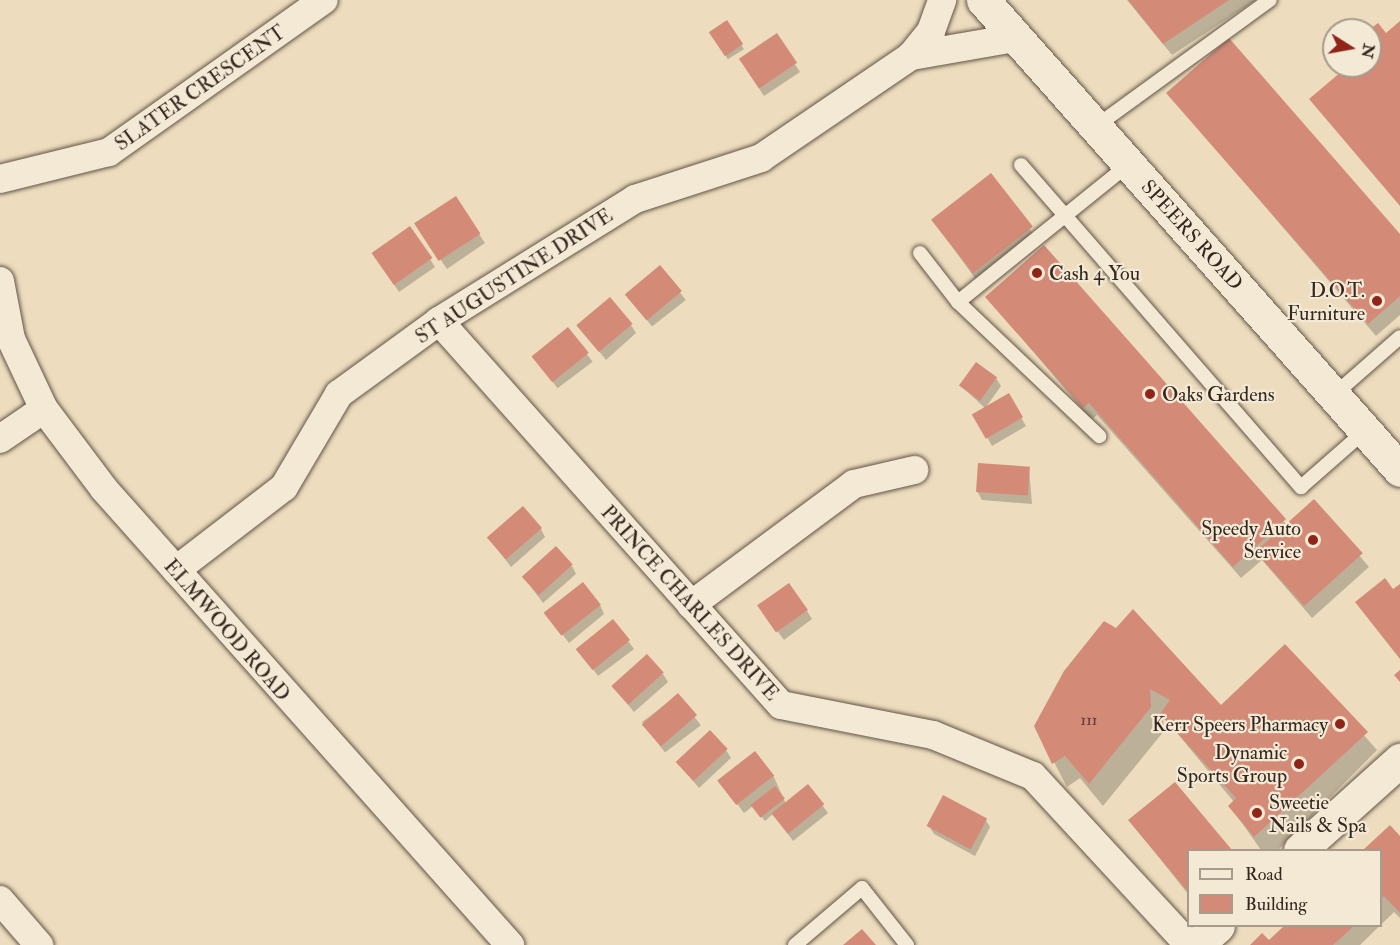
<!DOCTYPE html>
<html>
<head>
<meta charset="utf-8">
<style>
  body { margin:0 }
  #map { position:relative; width:1400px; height:945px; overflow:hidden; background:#edddbe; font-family:"IM FELL Double Pica",serif }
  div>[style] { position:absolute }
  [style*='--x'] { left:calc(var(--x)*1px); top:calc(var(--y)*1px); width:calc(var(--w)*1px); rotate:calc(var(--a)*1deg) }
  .shadow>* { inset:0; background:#0003; transform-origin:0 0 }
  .building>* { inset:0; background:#d38b78; transform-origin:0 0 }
  .roads { filter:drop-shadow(0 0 2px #635447) drop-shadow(0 0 2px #635447) }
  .service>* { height:14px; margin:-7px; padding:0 7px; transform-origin:7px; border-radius:7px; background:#f3e9d5 }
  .minor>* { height:28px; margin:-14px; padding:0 14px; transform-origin:14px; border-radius:14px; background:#f3e9d5 }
  .secondary>* { height:33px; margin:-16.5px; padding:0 16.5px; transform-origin:16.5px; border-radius:16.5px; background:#f3e9d5 }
  .dots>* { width:16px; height:16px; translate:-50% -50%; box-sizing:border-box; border:3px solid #f3e9d5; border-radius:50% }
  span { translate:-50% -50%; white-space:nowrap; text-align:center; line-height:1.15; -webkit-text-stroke:4.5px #f3e9d5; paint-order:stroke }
  .number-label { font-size:16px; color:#5c4035 }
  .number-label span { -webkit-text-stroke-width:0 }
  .street-label { font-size:20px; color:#35271f }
  .poi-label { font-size:20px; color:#35271f }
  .left { translate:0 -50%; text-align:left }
  .right { translate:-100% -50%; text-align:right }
  .legend { position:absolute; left:1187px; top:849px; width:195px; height:78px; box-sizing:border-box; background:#f3e9d5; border:2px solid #a79b8c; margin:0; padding:8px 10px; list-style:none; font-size:18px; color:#35271f }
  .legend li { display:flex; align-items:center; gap:12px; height:30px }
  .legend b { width:30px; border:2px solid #a79b8c }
  .north { position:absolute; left:1322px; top:18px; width:60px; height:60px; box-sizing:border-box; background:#f3e9d5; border:2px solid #a79b8c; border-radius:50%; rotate:101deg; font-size:16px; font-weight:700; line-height:24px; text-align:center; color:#35271f }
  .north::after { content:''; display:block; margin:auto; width:21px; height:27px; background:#8f2418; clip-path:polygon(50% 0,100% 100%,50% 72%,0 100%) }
</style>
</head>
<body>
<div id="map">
  <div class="shadow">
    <div style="clip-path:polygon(1127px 0,1256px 0,1172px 55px)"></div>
    <div style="left:727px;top:22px;width:32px;height:19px;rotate:58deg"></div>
    <div style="clip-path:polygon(776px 35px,800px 72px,764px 96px,745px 67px)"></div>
    <div style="clip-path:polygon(1168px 93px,1400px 236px,1400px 315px,1376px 336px)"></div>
    <div style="left:991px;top:176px;width:81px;height:73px;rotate:54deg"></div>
    <div style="clip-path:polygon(455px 198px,485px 243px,447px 269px,422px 233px)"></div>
    <div style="clip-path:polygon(430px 259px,435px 267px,399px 292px,378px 261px)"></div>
    <div style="left:660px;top:267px;width:42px;height:43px;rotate:52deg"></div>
    <div style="clip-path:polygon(987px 297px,1288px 525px,1314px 501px,1369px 567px,1312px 618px,1262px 560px,1241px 578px,1097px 415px,1091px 420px)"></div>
    <div style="clip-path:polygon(631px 325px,636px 333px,606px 360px,579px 326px)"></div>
    <div style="left:568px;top:329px;width:41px;height:44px;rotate:53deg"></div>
    <div style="clip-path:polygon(996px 378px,1001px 386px,986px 407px,1008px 395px,1026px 426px,992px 446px,974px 414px,985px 408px,961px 386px)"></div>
    <div style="clip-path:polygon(1029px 469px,1032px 504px,982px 500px,977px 491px)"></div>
    <div style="clip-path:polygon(541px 529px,545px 537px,511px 567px,489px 538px)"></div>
    <div style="clip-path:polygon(572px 566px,576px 574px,543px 603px,523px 576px)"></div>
    <div style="clip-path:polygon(600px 605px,604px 614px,569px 643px,547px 614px)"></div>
    <div style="clip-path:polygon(807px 611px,812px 619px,784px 640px,765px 614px)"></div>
    <div style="left:613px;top:621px;width:35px;height:45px;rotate:53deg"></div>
    <div style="clip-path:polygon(1105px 623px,1221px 706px,1285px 646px,1377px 750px,1278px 850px,1261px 850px,1230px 806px,1234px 802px,1163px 716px,1164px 731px,1103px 806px,1080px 778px,1067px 787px,1035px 726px)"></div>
    <div style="clip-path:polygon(663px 674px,668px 682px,634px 712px,613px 686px)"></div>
    <div style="left:678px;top:695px;width:38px;height:45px;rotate:53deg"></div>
    <div style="clip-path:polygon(726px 750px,731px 758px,699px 788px,677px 762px)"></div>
    <div style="clip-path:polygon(773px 775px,786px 804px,808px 786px,828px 813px,793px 841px,773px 814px,765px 821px,753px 806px,744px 813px,721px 783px)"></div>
    <div style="clip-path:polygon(1174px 784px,1230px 850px,1188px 850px,1188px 894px,1130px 821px)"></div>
    <div style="clip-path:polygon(985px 819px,990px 827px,975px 856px,934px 834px,929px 826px)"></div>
    <div style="clip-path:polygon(1390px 827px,1400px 838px,1400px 918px,1394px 912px,1360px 945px,1252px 945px,1269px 942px,1286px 926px,1380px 926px,1380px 850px,1365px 850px)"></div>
  </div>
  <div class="building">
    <div style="clip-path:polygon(1128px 0,1229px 0,1163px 44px)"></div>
    <div style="left:727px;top:20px;width:29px;height:22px;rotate:56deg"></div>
    <div style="clip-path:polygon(1400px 21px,1400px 206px,1309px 99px,1348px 66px,1370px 66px,1370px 29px,1378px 23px,1386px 33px)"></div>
    <div style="left:777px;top:33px;width:36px;height:46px;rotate:56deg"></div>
    <div style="clip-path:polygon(1229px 38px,1400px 234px,1400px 296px,1368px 324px,1166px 93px)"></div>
    <div style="left:991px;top:173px;width:68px;height:76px;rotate:52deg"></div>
    <div style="left:456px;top:196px;width:45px;height:50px;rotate:57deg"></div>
    <div style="left:410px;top:226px;width:39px;height:47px;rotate:55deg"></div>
    <div style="clip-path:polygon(1044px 245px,1286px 519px,1233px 567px,1089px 403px,1083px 408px,985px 297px)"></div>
    <div style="left:660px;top:265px;width:34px;height:46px;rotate:50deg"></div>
    <div style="left:610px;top:297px;width:35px;height:44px;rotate:50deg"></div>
    <div style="left:568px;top:327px;width:33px;height:47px;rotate:51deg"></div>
    <div style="left:976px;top:362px;width:26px;height:29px;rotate:36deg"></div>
    <div style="left:1009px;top:393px;width:28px;height:43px;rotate:60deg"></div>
    <div style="left:978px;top:463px;width:52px;height:29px;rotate:4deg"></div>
    <div style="left:1314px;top:499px;width:73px;height:79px;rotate:48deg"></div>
    <div style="left:523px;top:506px;width:29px;height:48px;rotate:49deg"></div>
    <div style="left:556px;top:546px;width:25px;height:46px;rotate:48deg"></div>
    <div style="clip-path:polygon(1385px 578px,1393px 589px,1400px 584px,1400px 659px,1355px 602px)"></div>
    <div style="left:583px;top:582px;width:29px;height:50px;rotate:52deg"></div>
    <div style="left:789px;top:583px;width:33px;height:39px;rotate:55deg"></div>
    <div style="clip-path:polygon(1133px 609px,1221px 705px,1285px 644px,1368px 732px,1254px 837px,1228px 806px,1236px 798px,1160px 714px,1170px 700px,1150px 689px,1151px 707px,1089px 784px,1065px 756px,1052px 764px,1034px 726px,1064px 671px,1104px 621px,1116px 628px)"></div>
    <div style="left:613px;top:619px;width:27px;height:48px;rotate:51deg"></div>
    <div style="left:647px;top:654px;width:25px;height:48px;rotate:48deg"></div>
    <div style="clip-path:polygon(1400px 670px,1400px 682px,1394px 675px)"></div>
    <div style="left:678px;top:693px;width:29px;height:48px;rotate:49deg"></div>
    <div style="left:710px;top:730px;width:26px;height:47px;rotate:47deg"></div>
    <div style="left:755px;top:751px;width:31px;height:48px;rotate:52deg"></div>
    <div style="clip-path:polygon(1175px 782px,1232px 850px,1188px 850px,1188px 892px,1128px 820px)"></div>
    <div style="left:808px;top:784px;width:26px;height:47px;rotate:51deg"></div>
    <div style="left:775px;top:786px;width:16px;height:31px;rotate:52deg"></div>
    <div style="left:943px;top:795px;width:50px;height:35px;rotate:28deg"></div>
    <div style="clip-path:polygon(1390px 825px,1400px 836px,1400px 913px,1384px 896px,1380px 900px,1380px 850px,1363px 850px)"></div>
    <div style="clip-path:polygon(1284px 926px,1354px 926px,1333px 945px,1250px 945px,1262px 933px,1269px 940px)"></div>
    <div style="clip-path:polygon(862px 929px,876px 945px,843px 945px)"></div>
  </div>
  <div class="roads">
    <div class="service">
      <div style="--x:1095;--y:127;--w:216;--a:-36"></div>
      <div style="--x:1021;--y:165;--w:427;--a:49"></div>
      <div style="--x:1301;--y:487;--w:86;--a:-41.2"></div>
      <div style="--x:920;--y:253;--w:62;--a:52.2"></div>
      <div style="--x:958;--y:302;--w:195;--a:43.5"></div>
      <div style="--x:958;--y:302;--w:220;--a:-38.9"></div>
      <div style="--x:1335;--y:394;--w:86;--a:-41.2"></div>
      <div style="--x:795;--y:945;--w:88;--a:-40.4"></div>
      <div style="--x:862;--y:888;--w:73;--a:51.7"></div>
    </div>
    <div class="minor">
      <div style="--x:911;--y:56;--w:106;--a:-9.8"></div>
      <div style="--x:0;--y:179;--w:112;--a:-13.9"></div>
      <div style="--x:109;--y:152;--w:263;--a:-35.3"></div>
      <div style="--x:0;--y:281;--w:59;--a:79.3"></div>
      <div style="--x:11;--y:339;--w:77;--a:64.8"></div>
      <div style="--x:44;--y:409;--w:100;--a:53.1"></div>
      <div style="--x:104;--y:489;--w:611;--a:48.32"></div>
      <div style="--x:439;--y:321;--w:514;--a:48.31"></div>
      <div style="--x:781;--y:705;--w:155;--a:11.2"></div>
      <div style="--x:933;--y:735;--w:108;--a:22.3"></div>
      <div style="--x:1033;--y:776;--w:230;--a:47.3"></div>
      <div style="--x:0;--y:439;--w:53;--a:-34.3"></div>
      <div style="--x:176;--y:570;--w:136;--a:-37.5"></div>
      <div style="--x:284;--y:487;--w:108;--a:-59.4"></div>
      <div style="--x:339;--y:394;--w:124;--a:-36.1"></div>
      <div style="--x:439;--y:321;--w:231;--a:-31.9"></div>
      <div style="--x:635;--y:199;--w:133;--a:-18"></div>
      <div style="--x:761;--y:158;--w:181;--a:-34.2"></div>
      <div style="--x:911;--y:56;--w:32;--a:-51"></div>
      <div style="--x:931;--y:31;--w:33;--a:-70"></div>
      <div style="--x:691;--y:605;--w:203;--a:-36.6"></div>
      <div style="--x:854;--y:484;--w:62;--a:-13.1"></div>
      <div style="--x:0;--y:900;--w:60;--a:49.1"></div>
    </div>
    <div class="secondary">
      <div style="--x:983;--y:0;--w:628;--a:48.42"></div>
      <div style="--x:1300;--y:850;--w:135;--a:-42"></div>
      <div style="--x:1196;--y:945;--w:29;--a:-41"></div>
    </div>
  </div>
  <div class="dots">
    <div style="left:1037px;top:273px;background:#8f2418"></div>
    <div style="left:1377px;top:301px;background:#8f2418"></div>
    <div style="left:1150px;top:394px;background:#8f2418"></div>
    <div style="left:1313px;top:540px;background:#8f2418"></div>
    <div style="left:1340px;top:724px;background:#8f2418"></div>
    <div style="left:1299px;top:764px;background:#8f2418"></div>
    <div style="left:1257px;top:813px;background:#8f2418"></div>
  </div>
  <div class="number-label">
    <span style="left:1089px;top:720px">111</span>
  </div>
  <div class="street-label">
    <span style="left:200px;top:88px;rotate:-35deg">SLATER CRESCENT</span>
    <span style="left:1192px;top:235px;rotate:48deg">SPEERS ROAD</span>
    <span style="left:514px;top:276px;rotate:-33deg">ST AUGUSTINE DRIVE</span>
    <span style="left:690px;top:603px;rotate:48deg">PRINCE CHARLES DRIVE</span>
    <span style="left:227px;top:630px;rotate:49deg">ELMWOOD ROAD</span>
  </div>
  <div class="poi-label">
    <span class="left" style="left:1049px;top:273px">Cash 4 You</span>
    <span class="right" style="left:1365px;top:302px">D.O.T.<br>Furniture</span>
    <span class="left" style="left:1162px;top:394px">Oaks Gardens</span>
    <span class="right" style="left:1301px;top:540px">Speedy Auto<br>Service</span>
    <span class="right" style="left:1328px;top:724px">Kerr Speers Pharmacy</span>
    <span class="right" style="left:1287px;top:764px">Dynamic<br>Sports Group</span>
    <span class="left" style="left:1269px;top:814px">Sweetie<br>Nails &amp; Spa</span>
  </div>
  <ul class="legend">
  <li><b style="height:8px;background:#f3e9d5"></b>Road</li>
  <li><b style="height:16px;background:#d38b78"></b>Building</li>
  </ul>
  <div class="north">N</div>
</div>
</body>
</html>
